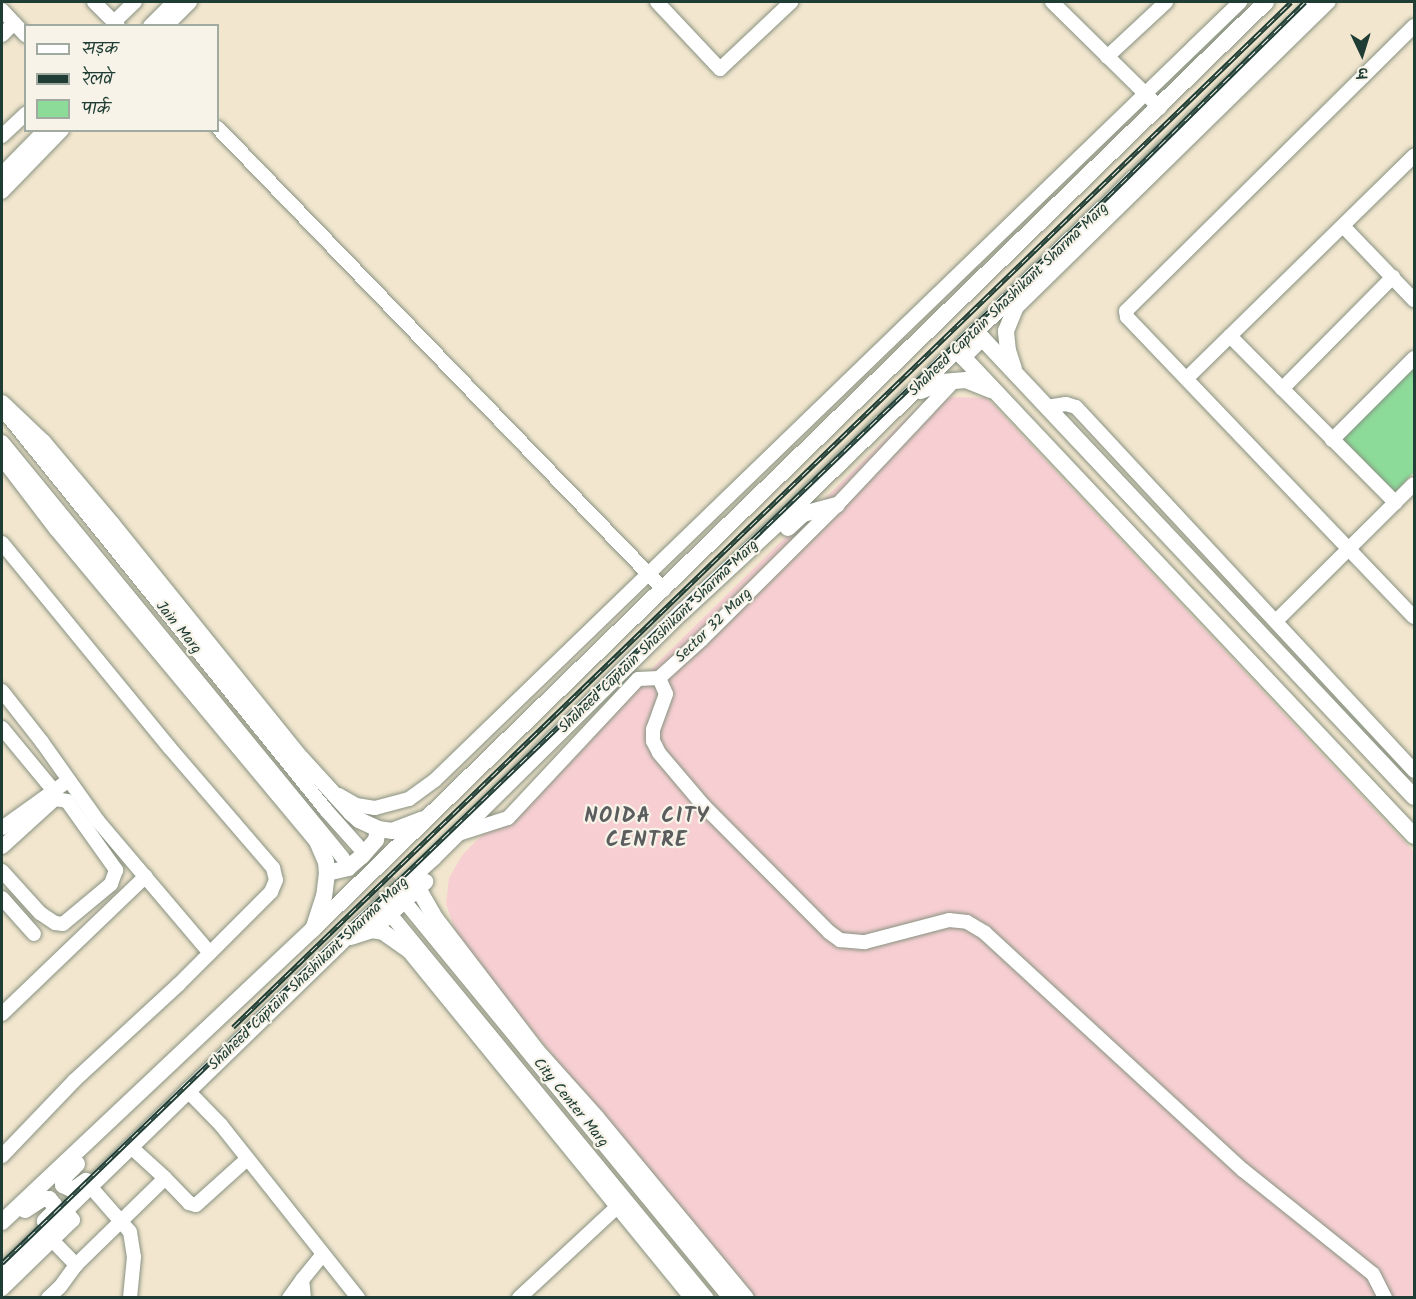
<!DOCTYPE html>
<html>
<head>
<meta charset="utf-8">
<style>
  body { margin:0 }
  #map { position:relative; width:1416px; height:1299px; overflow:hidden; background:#f2e6ce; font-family:Kalam,"Playpen Sans Deva",sans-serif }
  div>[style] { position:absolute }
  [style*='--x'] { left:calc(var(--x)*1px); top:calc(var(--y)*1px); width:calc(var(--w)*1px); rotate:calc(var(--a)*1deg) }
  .built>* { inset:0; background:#f7cfd2 }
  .green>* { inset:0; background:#8ddb99 }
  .minor-tunnel>* { height:14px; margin-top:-7px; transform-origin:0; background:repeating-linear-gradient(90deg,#c8c4af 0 14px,transparent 0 21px) }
  .roads { filter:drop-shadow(0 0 2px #889281) drop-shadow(0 0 2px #889281) }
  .minor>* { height:14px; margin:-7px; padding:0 7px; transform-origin:7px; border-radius:7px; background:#fff }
  .major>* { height:16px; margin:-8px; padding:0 8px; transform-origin:8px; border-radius:8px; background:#fff }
  .rail>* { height:5px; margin-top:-2.5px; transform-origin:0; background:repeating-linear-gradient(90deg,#f7f3e8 0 9px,#1f3d34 0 18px); box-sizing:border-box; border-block:2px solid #1f3d34 }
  span { translate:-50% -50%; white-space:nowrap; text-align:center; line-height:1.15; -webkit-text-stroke:4.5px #f7f3e8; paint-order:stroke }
  .street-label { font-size:15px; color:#1f3d34 }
  .district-label { font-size:21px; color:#5a5c5d; font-weight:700; letter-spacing:1.5px }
  .frame { position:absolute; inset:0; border:3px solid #1f3d34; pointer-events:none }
  .legend { position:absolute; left:24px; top:24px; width:195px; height:108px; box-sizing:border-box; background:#f7f3e8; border:2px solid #a1aaa0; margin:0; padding:8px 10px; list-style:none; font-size:18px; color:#1f3d34 }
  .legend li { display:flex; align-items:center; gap:12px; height:30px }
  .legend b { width:30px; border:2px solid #a1aaa0 }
  .north { position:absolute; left:1332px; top:24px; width:60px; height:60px; -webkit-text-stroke:4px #f7f3e8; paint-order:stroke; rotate:176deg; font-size:16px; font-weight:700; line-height:24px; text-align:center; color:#1f3d34 }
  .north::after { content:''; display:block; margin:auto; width:21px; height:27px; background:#1f3d34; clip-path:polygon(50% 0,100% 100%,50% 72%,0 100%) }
</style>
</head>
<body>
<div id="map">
  <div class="built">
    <div style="clip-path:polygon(951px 397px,987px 398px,1414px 852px,1414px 1297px,750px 1297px,459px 940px,446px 904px,449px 878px,463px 854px,919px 406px)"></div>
  </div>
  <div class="green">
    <div style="clip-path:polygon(1414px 367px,1414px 472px,1395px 492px,1341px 439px)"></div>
  </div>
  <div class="minor-tunnel">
    <div style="--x:359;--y:847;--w:67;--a:49.9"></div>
    <div style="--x:344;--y:859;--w:68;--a:49.8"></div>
  </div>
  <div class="roads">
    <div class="minor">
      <div style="--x:94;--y:2;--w:34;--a:45"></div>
      <div style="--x:657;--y:2;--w:92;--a:46.8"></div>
      <div style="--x:720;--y:69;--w:98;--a:-43.3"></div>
      <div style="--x:1052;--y:2;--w:151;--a:44.5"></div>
      <div style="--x:2;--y:10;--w:35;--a:47"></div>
      <div style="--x:114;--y:22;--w:29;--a:-44"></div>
      <div style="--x:150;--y:26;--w:34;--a:-45"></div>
      <div style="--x:166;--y:26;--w:34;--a:-45"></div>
      <div style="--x:1414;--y:26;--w:405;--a:135.3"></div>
      <div style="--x:1126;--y:311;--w:6;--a:81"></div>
      <div style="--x:1127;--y:317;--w:415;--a:46.3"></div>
      <div style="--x:2;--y:35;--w:17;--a:-45"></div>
      <div style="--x:1107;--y:57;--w:81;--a:-43"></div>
      <div style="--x:218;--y:128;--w:642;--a:46.01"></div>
      <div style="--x:2;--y:136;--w:33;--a:-43"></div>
      <div style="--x:2;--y:174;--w:62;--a:-45.7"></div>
      <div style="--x:2;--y:192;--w:86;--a:-45.9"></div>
      <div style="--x:1343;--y:226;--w:103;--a:46.2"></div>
      <div style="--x:1015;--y:309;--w:439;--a:-44.4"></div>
      <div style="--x:1230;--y:336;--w:235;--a:45.2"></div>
      <div style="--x:1187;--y:378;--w:318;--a:-44.4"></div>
      <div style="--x:1282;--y:389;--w:158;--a:-45.3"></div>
      <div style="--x:1047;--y:407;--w:19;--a:-9"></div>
      <div style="--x:1066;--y:404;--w:10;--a:17"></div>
      <div style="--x:1076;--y:407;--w:497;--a:47.1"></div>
      <div style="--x:8;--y:416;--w:506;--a:51.09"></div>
      <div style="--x:326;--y:810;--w:50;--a:48.3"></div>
      <div style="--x:1332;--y:440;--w:116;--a:-45"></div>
      <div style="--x:2;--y:442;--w:538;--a:50.66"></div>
      <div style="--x:2;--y:543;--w:264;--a:50.7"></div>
      <div style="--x:169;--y:747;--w:160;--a:49.3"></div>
      <div style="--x:273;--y:868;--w:12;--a:76"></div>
      <div style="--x:276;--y:880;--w:13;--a:113"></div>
      <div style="--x:271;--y:892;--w:130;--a:135"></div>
      <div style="--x:179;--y:984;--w:143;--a:137.3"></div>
      <div style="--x:74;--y:1081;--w:104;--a:133.8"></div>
      <div style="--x:1276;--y:621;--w:194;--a:-44.8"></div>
      <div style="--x:659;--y:678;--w:17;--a:66"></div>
      <div style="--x:666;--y:694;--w:37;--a:110"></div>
      <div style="--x:653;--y:729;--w:12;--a:90"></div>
      <div style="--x:653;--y:741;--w:13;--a:63"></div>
      <div style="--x:659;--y:753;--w:70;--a:49.7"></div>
      <div style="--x:704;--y:806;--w:177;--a:45.2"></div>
      <div style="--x:829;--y:932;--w:14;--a:36"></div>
      <div style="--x:840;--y:940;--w:25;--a:5"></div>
      <div style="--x:865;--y:942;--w:87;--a:-14.7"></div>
      <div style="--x:949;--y:920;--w:18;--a:6"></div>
      <div style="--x:967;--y:922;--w:21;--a:31"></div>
      <div style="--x:985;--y:933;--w:350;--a:42.6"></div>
      <div style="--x:1243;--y:1170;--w:166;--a:38.7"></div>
      <div style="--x:1373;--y:1274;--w:27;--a:63"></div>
      <div style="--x:2;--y:691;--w:65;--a:51.9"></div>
      <div style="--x:42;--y:742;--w:97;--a:54.7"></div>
      <div style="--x:98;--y:821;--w:172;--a:49.7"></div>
      <div style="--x:2;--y:728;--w:82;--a:50.5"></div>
      <div style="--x:339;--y:795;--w:20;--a:30"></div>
      <div style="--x:356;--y:805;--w:19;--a:9"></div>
      <div style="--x:375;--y:808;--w:35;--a:-15"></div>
      <div style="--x:409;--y:799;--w:32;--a:-36"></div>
      <div style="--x:435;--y:780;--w:1120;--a:-44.02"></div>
      <div style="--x:2;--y:828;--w:82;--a:-35.6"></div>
      <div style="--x:458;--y:834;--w:52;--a:-17.7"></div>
      <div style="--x:508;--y:818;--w:190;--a:-46.9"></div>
      <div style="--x:638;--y:679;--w:21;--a:-3"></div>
      <div style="--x:659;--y:678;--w:57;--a:-42.1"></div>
      <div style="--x:701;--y:640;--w:192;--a:-44.8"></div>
      <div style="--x:837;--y:505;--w:170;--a:-46.7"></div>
      <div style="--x:2;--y:847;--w:72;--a:-42.2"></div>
      <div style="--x:55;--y:799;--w:12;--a:9"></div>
      <div style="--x:67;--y:801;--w:85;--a:54.6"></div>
      <div style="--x:116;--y:870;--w:15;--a:110"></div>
      <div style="--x:111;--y:884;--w:62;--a:140.2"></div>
      <div style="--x:63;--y:924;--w:8;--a:-173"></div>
      <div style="--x:55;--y:923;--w:18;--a:-146"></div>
      <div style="--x:40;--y:913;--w:57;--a:-132.1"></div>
      <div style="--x:2;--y:898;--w:48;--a:48.4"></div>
      <div style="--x:410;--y:908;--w:504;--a:50.63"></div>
      <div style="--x:395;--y:920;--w:490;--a:50.5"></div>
      <div style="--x:2;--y:1014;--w:199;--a:-43.8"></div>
      <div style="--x:187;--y:1090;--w:49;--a:45.8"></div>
      <div style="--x:221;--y:1125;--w:221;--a:51.6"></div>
      <div style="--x:165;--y:1178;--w:35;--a:46"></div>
      <div style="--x:189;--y:1203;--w:7;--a:16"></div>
      <div style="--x:196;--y:1205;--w:69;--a:-42"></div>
      <div style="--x:89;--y:1185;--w:62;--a:48.9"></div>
      <div style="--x:130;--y:1232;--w:25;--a:81"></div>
      <div style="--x:134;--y:1257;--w:41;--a:95.6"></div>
      <div style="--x:52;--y:1240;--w:35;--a:46"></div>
      <div style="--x:2;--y:1289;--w:99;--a:-44.2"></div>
      <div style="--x:73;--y:1220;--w:14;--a:-126"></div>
      <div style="--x:48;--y:1298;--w:16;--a:-43"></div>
      <div style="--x:60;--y:1287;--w:27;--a:-54"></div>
      <div style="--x:76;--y:1265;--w:124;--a:-44.3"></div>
      <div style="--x:165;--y:1178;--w:47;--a:-137.6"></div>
      <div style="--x:289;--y:1298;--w:22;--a:-54"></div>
      <div style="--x:304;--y:1298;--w:18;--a:-96"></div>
      <div style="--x:302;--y:1280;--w:33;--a:-51"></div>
      <div style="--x:519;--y:1298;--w:135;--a:-42.9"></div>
    </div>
    <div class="major">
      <div style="--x:1014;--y:369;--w:19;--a:-108"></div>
      <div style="--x:1008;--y:351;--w:20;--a:-96"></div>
      <div style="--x:1006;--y:331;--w:37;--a:-68"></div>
      <div style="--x:921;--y:391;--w:23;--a:-23"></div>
      <div style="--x:942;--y:382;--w:24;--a:-5"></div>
      <div style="--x:966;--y:380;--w:27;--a:22"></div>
      <div style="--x:2;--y:403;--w:57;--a:43.6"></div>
      <div style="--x:43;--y:442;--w:107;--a:49.9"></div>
      <div style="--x:112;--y:524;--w:301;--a:51.1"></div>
      <div style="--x:301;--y:758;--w:74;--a:47.7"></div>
      <div style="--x:351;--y:813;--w:11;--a:41"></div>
      <div style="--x:359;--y:820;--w:21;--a:25"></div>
      <div style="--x:378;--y:829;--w:14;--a:8"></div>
      <div style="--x:392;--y:831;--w:33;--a:-21"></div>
      <div style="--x:2;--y:457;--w:91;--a:52.6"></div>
      <div style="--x:57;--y:529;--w:406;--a:50.2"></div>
      <div style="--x:317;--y:841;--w:23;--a:67"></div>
      <div style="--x:326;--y:862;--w:11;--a:85"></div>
      <div style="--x:327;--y:873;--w:23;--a:97"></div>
      <div style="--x:324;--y:896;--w:35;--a:108"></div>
      <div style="--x:788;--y:528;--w:21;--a:-43"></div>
      <div style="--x:803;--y:514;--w:35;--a:-15"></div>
      <div style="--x:1414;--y:797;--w:630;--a:-133.26"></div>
      <div style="--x:982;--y:338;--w:27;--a:135"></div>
      <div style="--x:963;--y:357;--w:658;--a:46.72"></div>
      <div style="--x:327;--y:873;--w:22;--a:-13"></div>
      <div style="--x:348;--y:868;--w:18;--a:-41"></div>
      <div style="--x:362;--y:856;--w:21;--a:-49"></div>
      <div style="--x:376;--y:840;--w:11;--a:-80"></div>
      <div style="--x:419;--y:890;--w:34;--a:60"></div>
      <div style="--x:436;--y:919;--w:166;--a:52.6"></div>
      <div style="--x:537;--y:1051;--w:89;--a:48.2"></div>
      <div style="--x:596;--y:1117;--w:235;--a:50.4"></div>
      <div style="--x:372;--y:930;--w:72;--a:-42.2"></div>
      <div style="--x:351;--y:937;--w:22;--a:-18"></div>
      <div style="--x:372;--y:930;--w:11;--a:10"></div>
      <div style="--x:383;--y:932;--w:32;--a:35"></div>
      <div style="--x:409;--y:950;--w:449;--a:50.8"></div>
      <div style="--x:77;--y:1164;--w:20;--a:135"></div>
      <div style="--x:63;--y:1178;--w:7;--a:90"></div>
      <div style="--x:63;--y:1185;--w:11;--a:27"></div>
      <div style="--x:73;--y:1190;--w:16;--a:-35"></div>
      <div style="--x:25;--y:1210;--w:20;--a:-33"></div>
      <div style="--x:42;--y:1199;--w:7;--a:0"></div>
      <div style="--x:49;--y:1199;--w:8;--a:50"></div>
      <div style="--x:54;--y:1205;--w:7;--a:90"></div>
      <div style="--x:54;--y:1212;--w:13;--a:135"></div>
      <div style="--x:2;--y:1222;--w:426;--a:-43.3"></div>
      <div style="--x:312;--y:930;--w:1331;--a:-44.21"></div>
      <div style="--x:2;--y:1272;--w:480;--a:-44.2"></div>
      <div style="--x:346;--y:937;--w:118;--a:-42.2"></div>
      <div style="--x:433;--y:858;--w:350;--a:-44.7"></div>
      <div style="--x:682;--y:612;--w:129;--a:-42.8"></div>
      <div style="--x:777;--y:524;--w:750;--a:-44.08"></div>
    </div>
  </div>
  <div class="rail">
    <div style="--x:233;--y:1027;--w:1473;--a:-44.09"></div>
    <div style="--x:2;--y:1263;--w:1518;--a:-43.96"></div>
    <div style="--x:1095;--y:209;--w:295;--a:-44.6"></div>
  </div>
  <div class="street-label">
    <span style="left:1009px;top:300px;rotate:-44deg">Shaheed Captain Shashikant Sharma Marg</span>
    <span style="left:714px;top:626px;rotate:-44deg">Sector 32 Marg</span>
    <span style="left:178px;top:628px;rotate:51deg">Jain Marg</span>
    <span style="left:659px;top:637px;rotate:-44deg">Shaheed Captain Shashikant Sharma Marg</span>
    <span style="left:309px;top:974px;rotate:-44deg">Shaheed Captain Shashikant Sharma Marg</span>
    <span style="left:570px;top:1103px;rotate:51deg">City Center Marg</span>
  </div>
  <div class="district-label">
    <span style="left:647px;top:829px">NOIDA CITY<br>CENTRE</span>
  </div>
  <div class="frame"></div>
  <ul class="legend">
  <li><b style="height:8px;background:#fff"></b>सड़क</li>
  <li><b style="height:8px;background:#1f3d34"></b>रेलवे</li>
  <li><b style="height:16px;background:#8ddb99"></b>पार्क</li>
  </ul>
  <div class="north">उ</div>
</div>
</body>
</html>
